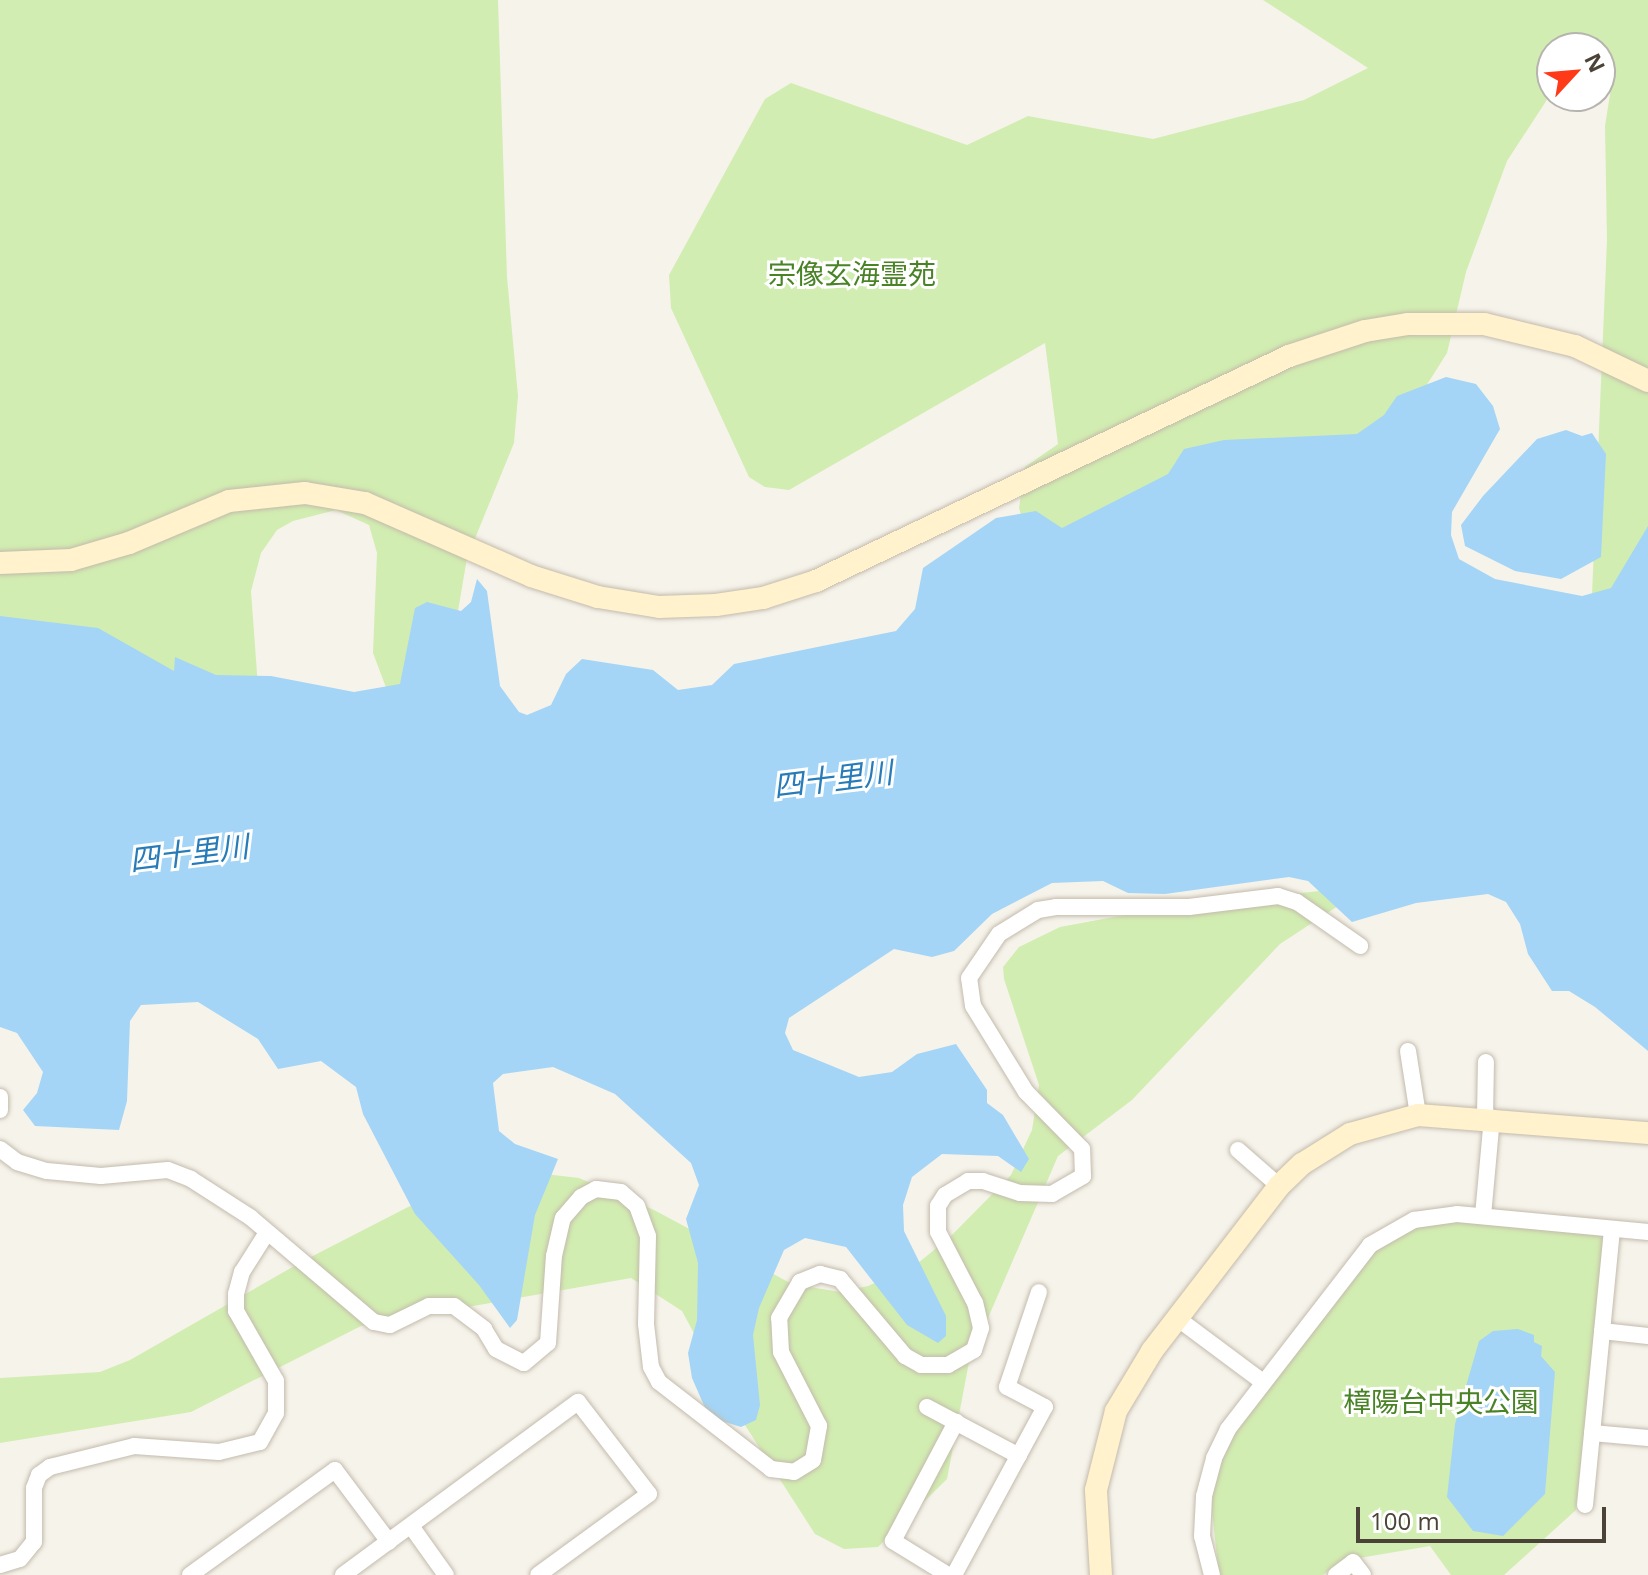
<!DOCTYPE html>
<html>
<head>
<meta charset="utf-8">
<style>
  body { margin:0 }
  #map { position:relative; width:1648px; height:1575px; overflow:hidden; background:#f6f3eb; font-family:"Open Sans","Noto Sans JP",sans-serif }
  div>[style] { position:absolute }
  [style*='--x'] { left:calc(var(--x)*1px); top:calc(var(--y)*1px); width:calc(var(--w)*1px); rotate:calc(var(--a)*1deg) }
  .green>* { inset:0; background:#d2edb1 }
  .water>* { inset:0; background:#a4d5f6 }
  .roads { filter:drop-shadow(0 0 2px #c3bbac) drop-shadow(0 0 2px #c3bbac) }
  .street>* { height:16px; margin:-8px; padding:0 8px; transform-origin:8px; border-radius:8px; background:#fff }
  .secondary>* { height:22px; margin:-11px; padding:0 11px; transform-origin:11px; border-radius:11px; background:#fff2cc }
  span { translate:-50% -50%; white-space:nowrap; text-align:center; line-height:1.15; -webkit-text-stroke:6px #fff; paint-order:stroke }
  .park-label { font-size:28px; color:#498325 }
  .water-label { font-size:30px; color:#267bb8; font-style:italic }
  .north { position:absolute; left:1536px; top:32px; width:80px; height:80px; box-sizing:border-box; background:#fff; border:2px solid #b7b4af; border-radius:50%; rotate:64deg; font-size:22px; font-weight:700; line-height:32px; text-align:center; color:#4b4337 }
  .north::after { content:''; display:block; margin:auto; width:28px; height:36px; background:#ff3a19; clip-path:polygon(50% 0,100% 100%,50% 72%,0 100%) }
  .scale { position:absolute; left:1356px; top:1507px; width:250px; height:36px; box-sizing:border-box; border:4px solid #4b4337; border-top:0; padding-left:10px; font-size:24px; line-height:28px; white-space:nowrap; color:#4b4337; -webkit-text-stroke:6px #fff; paint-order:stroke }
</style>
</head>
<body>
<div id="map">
  <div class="green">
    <div style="clip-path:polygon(0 0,498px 0,507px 277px,518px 396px,514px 443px,467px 558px,448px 670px,387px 690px,373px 653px,377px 553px,369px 525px,336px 510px,293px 521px,277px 530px,261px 553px,251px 591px,264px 769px,0 716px)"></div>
    <div style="clip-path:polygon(1263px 0,1648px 0,1648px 628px,1592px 595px,1607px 240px,1605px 126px,1614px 69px,1607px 56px,1600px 56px,1600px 48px,1552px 48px,1552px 92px,1507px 161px,1466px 272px,1447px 353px,1414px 405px,1343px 612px,1023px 522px,1019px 508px,1025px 467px,1058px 444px,1045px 343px,789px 490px,765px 487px,749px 477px,671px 308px,669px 275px,765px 99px,791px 83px,967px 145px,1028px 116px,1153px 139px,1304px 100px,1368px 68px)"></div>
    <div style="clip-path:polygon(1370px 885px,1280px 944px,1132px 1100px,1058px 1156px,969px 1362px,947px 1479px,878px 1547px,844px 1549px,815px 1534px,734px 1408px,682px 1311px,631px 1278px,361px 1326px,191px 1412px,0 1443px,0 1378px,100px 1372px,130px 1360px,303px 1261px,412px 1205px,511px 1170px,579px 1178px,654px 1210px,792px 1284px,840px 1292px,868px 1286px,917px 1264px,951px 1236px,1011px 1175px,1032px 1130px,1039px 1085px,1004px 979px,1003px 967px,1019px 947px,1060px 927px,1141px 912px)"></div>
    <div style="clip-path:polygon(1447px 1221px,1599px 1235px,1604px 1241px,1576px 1510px,1504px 1575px,1451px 1575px,1430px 1546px,1342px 1561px,1323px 1575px,1219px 1575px,1211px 1502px,1221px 1458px,1236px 1430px,1373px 1253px,1417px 1226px)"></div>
  </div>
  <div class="water">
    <div style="clip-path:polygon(1446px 377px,1476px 384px,1493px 406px,1500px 429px,1452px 512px,1451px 535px,1459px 559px,1495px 579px,1582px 596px,1611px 588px,1648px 526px,1648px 1051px,1595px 1007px,1569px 991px,1552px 991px,1528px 954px,1520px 924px,1506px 902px,1488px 894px,1416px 903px,1352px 922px,1308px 881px,1289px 877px,1165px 894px,1128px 893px,1103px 881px,1052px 883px,992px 914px,954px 951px,932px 957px,894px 949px,789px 1018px,785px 1033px,793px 1050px,859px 1077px,892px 1072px,917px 1054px,956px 1044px,987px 1090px,987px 1103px,1003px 1115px,1029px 1159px,1021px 1172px,998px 1156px,942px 1154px,912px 1177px,903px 1205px,904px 1231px,946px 1316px,946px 1336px,938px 1343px,907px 1325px,846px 1247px,805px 1238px,784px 1250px,759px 1308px,753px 1335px,760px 1405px,756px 1420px,741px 1427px,709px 1417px,692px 1378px,688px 1353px,697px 1320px,698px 1263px,686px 1219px,699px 1185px,691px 1163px,615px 1094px,553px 1067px,503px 1074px,493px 1083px,499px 1131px,515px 1144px,558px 1159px,535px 1215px,517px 1320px,510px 1328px,479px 1285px,415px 1214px,363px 1114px,356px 1087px,321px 1061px,278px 1069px,258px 1039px,198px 1002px,141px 1005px,130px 1021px,127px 1101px,119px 1130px,35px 1126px,23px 1110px,37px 1093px,43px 1072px,17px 1033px,0 1027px,0 616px,98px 628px,174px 671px,175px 657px,216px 675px,271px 676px,354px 692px,400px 684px,415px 608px,427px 602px,461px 611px,471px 602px,477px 579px,487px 591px,500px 686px,519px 712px,527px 715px,551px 705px,566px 674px,582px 659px,653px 670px,678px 690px,712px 685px,734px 664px,896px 631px,915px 609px,923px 568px,996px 518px,1036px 511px,1062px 528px,1168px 474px,1184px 449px,1224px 440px,1357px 434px,1384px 415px,1397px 396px)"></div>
    <div style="clip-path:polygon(1566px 430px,1582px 436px,1592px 433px,1606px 454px,1601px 557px,1561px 579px,1515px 571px,1465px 546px,1461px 525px,1483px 496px,1537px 439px)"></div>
    <div style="clip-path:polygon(1518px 1329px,1534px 1335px,1534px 1342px,1542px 1346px,1541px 1356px,1555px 1372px,1545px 1494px,1503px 1536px,1473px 1531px,1447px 1497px,1455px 1424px,1479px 1341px,1493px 1331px)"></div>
  </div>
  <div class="roads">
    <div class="street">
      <div style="--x:1408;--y:1051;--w:65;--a:81.1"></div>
      <div style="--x:0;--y:1097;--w:13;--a:90"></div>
      <div style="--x:1485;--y:1117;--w:55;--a:-89"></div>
      <div style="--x:0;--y:1149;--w:21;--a:37"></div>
      <div style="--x:17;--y:1162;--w:31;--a:17"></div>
      <div style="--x:47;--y:1171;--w:54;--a:5.3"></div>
      <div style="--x:101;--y:1176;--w:67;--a:-5.1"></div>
      <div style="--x:168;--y:1170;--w:25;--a:21"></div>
      <div style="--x:191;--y:1179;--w:70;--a:32.8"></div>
      <div style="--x:250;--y:1217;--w:162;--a:40.3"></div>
      <div style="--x:374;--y:1322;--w:16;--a:11"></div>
      <div style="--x:390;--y:1325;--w:43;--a:-26"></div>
      <div style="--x:429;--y:1306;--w:25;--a:0"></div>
      <div style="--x:454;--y:1306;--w:38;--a:37"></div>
      <div style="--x:484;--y:1329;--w:23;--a:59"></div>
      <div style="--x:496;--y:1349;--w:31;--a:27"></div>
      <div style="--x:524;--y:1363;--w:31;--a:-40"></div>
      <div style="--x:548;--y:1343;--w:87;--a:-86.1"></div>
      <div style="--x:554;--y:1256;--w:39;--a:-77"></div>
      <div style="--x:563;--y:1218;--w:28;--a:-49"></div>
      <div style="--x:581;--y:1197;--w:17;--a:-28"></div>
      <div style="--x:596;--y:1189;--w:25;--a:7"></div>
      <div style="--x:621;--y:1192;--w:21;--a:41"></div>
      <div style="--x:637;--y:1206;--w:32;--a:70"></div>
      <div style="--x:648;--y:1236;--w:88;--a:91.3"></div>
      <div style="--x:646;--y:1324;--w:43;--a:83.4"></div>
      <div style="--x:651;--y:1367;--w:17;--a:62"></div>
      <div style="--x:659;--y:1382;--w:142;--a:37.8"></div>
      <div style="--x:771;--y:1469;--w:23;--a:7"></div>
      <div style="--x:794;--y:1472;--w:22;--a:-32"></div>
      <div style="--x:813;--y:1460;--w:35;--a:-80"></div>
      <div style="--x:819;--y:1426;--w:83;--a:-117.2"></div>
      <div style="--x:781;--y:1352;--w:34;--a:-93"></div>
      <div style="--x:779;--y:1318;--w:42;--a:-59.7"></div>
      <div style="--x:800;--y:1282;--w:22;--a:-22"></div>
      <div style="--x:820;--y:1274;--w:21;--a:14"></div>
      <div style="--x:840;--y:1279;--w:101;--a:49.8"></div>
      <div style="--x:905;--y:1356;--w:18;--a:29"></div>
      <div style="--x:921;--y:1365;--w:27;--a:0"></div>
      <div style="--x:948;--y:1365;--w:30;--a:-30"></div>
      <div style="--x:974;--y:1350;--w:23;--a:-72"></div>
      <div style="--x:981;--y:1328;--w:26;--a:-103"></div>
      <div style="--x:975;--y:1303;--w:80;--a:-117.5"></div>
      <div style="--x:938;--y:1232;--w:26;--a:-90"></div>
      <div style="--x:938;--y:1206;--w:13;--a:-58"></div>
      <div style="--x:945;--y:1195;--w:27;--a:-31"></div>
      <div style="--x:968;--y:1181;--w:15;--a:0"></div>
      <div style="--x:983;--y:1181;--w:39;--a:18"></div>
      <div style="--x:1020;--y:1193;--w:32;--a:2"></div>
      <div style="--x:1052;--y:1194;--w:36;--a:-30"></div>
      <div style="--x:1083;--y:1176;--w:27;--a:-92"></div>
      <div style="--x:1082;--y:1149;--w:80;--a:-134.5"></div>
      <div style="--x:1026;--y:1092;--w:101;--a:-121.6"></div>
      <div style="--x:973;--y:1006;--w:28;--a:-98"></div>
      <div style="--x:969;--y:978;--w:53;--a:-55.7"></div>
      <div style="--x:999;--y:934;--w:46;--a:-31.6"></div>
      <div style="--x:1038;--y:910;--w:18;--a:-9"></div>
      <div style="--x:1056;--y:907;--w:133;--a:0"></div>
      <div style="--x:1189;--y:907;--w:90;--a:-7"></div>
      <div style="--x:1278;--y:896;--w:20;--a:18"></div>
      <div style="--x:1297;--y:902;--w:77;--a:34.9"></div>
      <div style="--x:1238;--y:1150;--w:55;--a:41.3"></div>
      <div style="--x:1483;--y:1216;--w:99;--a:-84.8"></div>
      <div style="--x:1177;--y:1318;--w:107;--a:36.7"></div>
      <div style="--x:1602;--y:1331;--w:46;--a:6.2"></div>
      <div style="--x:927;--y:1407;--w:104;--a:28"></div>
      <div style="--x:1592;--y:1433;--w:56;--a:5.1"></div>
      <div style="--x:1585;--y:1505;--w:277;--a:-84.4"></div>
      <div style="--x:411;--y:1526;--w:60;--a:54.5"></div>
      <div style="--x:0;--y:1565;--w:21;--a:-17"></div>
      <div style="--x:20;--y:1559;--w:22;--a:-51"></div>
      <div style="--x:34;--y:1542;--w:54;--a:-90"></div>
      <div style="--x:34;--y:1488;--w:14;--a:-69"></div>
      <div style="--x:39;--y:1475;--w:14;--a:-36"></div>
      <div style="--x:50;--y:1467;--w:87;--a:-14"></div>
      <div style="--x:134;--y:1446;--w:85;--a:4"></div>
      <div style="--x:219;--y:1452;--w:42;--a:-13.7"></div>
      <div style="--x:260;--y:1442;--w:33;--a:-61"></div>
      <div style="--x:276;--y:1413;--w:32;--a:-90"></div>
      <div style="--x:276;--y:1381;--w:81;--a:-119.7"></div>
      <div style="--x:236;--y:1311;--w:17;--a:-90"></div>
      <div style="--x:236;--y:1294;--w:23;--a:-75"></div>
      <div style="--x:242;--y:1272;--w:45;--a:-57.7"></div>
      <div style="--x:190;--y:1575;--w:179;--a:-35.9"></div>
      <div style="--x:335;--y:1470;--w:90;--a:53.1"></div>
      <div style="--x:343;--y:1575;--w:292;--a:-36.4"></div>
      <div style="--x:578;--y:1402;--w:116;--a:52.3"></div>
      <div style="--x:649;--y:1494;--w:137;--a:143.9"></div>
      <div style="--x:948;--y:1575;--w:65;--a:-148.3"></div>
      <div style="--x:893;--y:1541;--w:135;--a:-62.1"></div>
      <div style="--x:954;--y:1575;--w:191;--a:-61.6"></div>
      <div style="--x:1045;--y:1407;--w:43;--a:-152.2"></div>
      <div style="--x:1007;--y:1387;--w:100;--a:-71.4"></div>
      <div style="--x:1212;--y:1575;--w:40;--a:-104.4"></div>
      <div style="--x:1202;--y:1536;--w:40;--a:-87.1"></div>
      <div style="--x:1204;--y:1496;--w:39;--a:-75"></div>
      <div style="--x:1214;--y:1458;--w:32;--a:-64"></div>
      <div style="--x:1228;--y:1429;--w:232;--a:-52.3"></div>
      <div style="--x:1370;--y:1245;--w:51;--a:-29.6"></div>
      <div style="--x:1414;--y:1220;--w:43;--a:-7.9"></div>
      <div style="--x:1457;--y:1214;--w:192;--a:5.4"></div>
      <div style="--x:1336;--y:1575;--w:21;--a:-37"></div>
      <div style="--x:1353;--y:1562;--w:16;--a:52"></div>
    </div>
    <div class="secondary">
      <div style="--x:0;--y:563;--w:71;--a:-2.4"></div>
      <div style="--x:71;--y:560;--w:60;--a:-16.3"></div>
      <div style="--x:129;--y:543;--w:108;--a:-22.8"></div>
      <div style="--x:229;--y:501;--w:76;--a:-6"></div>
      <div style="--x:305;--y:493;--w:61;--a:9.5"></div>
      <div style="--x:365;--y:503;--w:181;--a:23.7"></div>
      <div style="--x:531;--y:576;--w:70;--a:17.4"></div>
      <div style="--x:598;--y:597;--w:62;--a:9.3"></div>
      <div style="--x:659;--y:607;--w:57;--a:-2"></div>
      <div style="--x:716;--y:605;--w:48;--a:-8.5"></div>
      <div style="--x:763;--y:598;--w:56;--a:-17.8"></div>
      <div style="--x:816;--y:581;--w:524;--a:-25.44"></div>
      <div style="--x:1289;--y:356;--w:80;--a:-18.2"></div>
      <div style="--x:1365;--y:331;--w:44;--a:-9.2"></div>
      <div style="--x:1408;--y:324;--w:76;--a:0"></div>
      <div style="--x:1484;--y:324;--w:94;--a:13.6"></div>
      <div style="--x:1575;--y:346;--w:81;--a:25.6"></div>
      <div style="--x:1101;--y:1575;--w:85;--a:-93.4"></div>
      <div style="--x:1096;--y:1490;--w:81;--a:-75.8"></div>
      <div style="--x:1116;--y:1411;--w:70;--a:-59"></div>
      <div style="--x:1152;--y:1351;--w:208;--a:-52.4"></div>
      <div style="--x:1279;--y:1186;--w:32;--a:-44"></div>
      <div style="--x:1302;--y:1164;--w:57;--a:-32"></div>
      <div style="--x:1350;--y:1134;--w:71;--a:-15.6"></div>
      <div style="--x:1418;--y:1115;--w:231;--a:4.5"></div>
    </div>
  </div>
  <div class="park-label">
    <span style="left:852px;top:273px">宗像玄海霊苑</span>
    <span style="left:1441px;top:1401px">樟陽台中央公園</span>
  </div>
  <div class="water-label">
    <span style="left:833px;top:779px;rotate:-7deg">四十里川</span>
    <span style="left:189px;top:853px;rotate:-7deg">四十里川</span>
  </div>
  <div class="north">N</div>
  <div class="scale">100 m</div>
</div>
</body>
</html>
